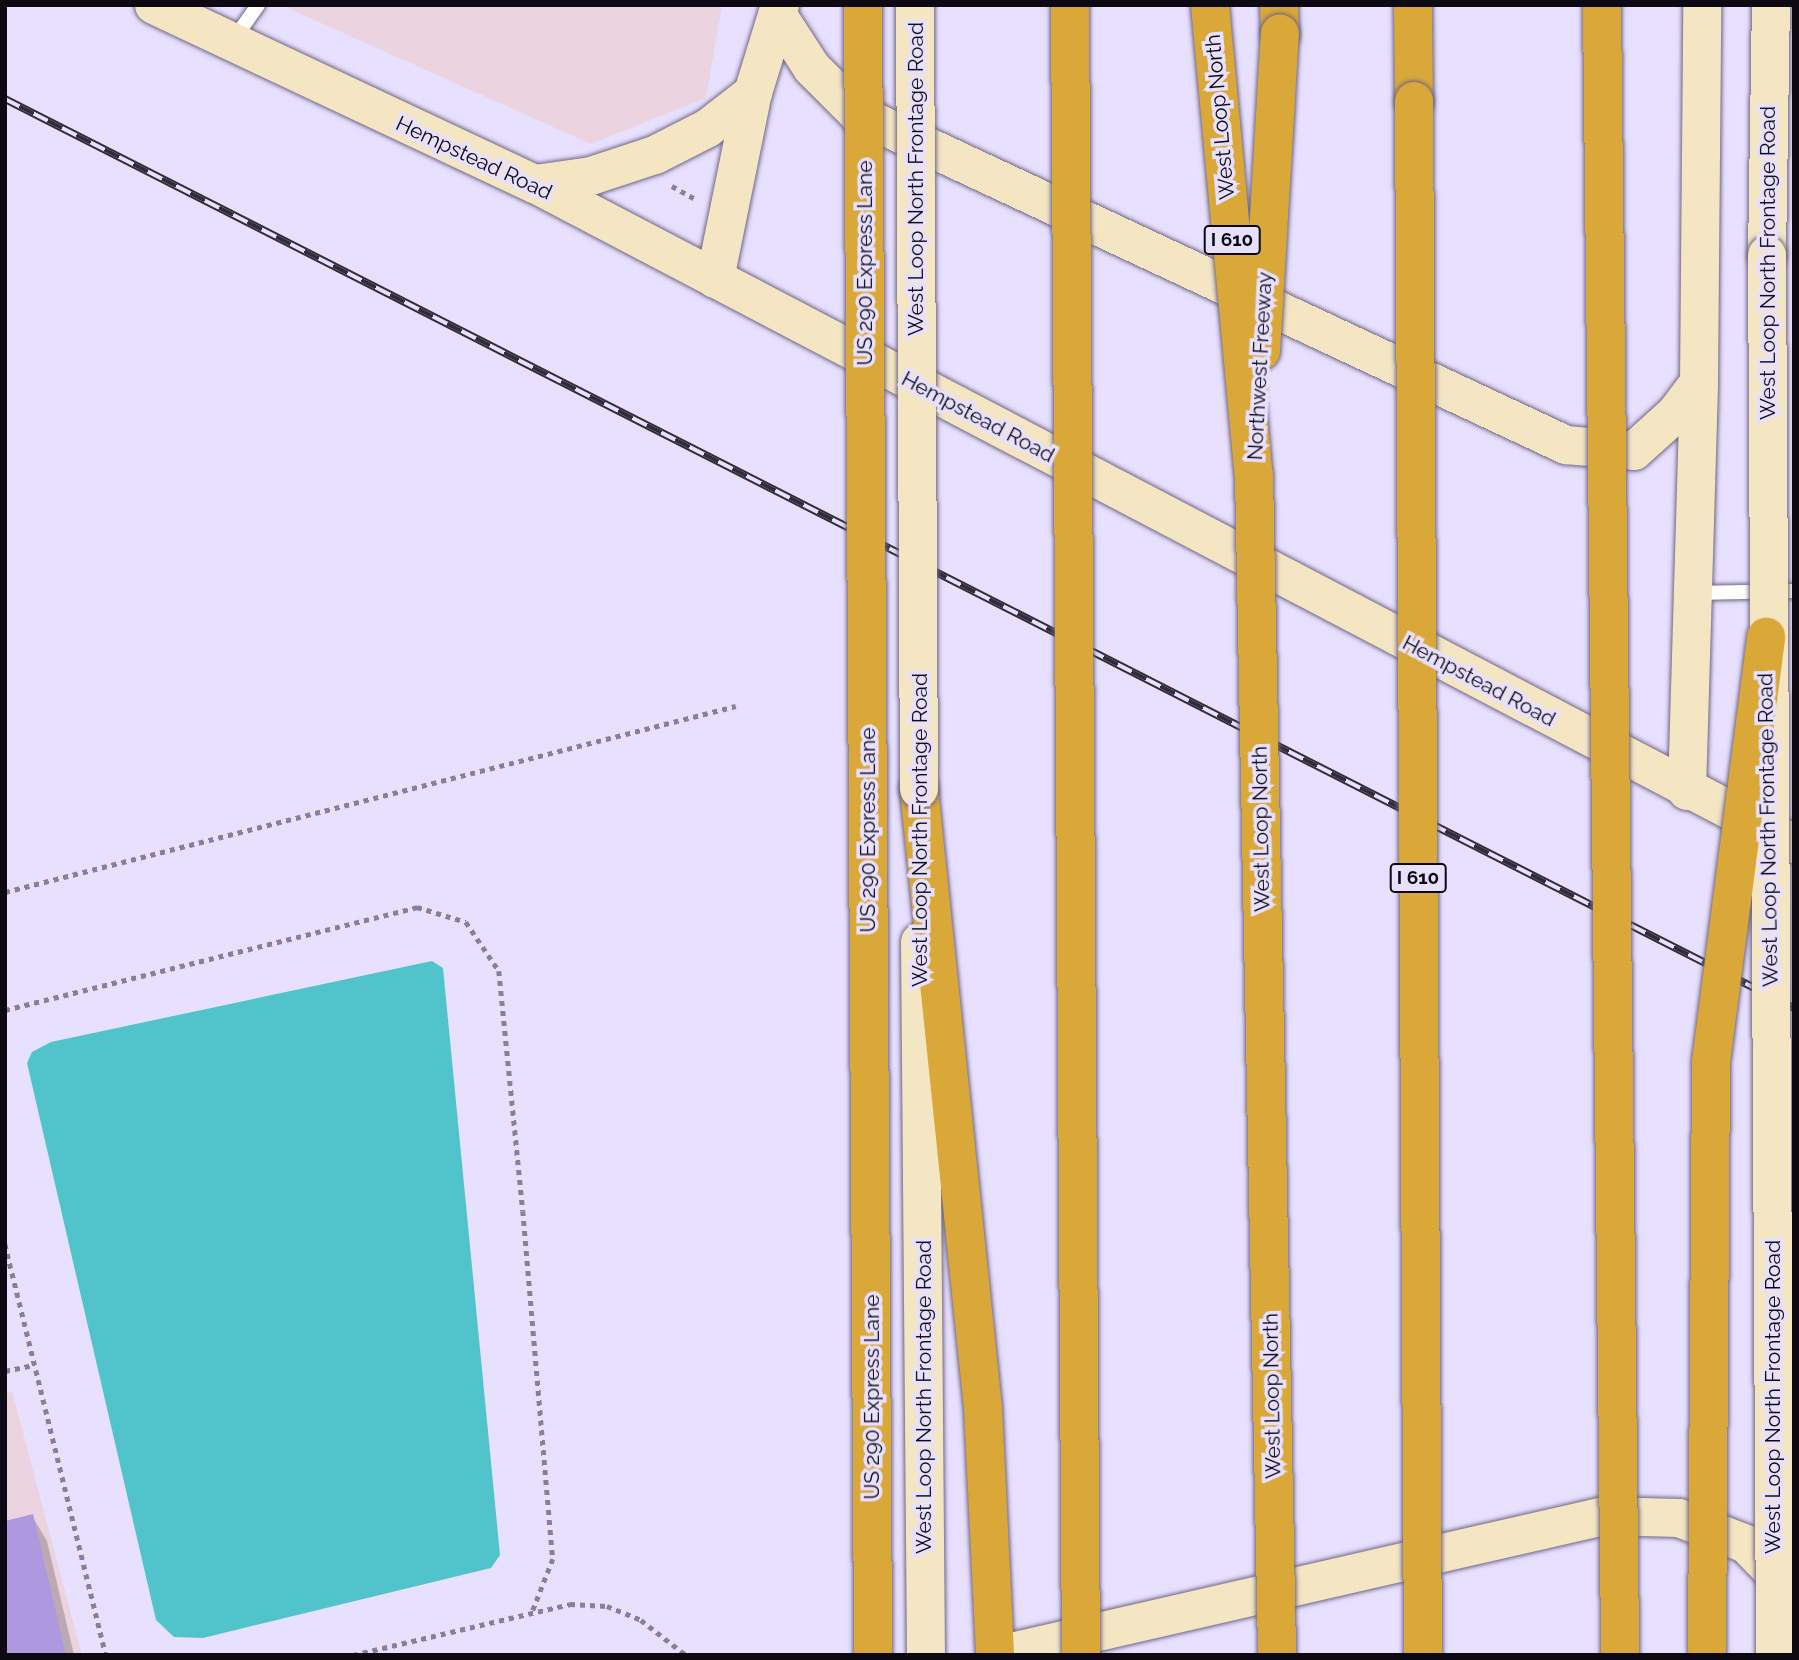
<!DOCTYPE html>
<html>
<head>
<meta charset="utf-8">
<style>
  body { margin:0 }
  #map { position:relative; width:1799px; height:1660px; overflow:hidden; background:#e8e0ff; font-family:Raleway,sans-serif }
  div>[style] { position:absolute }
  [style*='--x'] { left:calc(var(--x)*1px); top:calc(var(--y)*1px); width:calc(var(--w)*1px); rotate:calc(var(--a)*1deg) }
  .commercial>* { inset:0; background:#ebd4df }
  .water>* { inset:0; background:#51c4cb }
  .shadow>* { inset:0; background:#0003 }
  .building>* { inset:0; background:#ae99e0 }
  .path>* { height:4.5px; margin-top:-2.25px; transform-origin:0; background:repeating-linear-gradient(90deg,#878197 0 5px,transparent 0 10px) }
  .roads { filter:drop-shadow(0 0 2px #6f6783) drop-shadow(0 0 2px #6f6783) }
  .lane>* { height:14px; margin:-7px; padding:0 7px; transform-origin:7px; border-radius:7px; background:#fff }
  .secondary>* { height:38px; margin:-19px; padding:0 19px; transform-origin:19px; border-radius:19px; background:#f4e5c3 }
  .highway>* { height:38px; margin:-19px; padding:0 19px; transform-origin:19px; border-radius:19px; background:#d9a838 }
  .rail>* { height:8px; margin-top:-4px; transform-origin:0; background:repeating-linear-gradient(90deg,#e8e0ff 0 16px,#302c39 0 32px); box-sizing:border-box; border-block:2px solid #302c39 }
  .bridges { filter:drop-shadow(0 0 2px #6f6783) drop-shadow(0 0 2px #6f6783) }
  .secondary-bridge>* { height:38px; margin:-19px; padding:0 19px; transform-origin:19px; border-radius:19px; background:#f4e5c3 }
  .highway-bridge>* { height:38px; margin:-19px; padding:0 19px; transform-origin:19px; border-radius:19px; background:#d9a838 }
  span { translate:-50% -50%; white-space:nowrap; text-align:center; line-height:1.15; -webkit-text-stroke:7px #e8e0ff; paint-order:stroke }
  .shield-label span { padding:2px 5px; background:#e8e0ff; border:2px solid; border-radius:5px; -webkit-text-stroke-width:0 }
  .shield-label { font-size:19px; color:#0c0913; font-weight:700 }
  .street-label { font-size:21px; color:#0c0913 }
  .frame { position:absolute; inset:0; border:7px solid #0c0913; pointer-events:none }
</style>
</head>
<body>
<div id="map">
  <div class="commercial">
    <div style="clip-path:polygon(281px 5px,722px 5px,706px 98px,591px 144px)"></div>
    <div style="clip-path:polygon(12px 1391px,82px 1655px,5px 1655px,5px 1393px)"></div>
  </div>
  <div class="water">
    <div style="clip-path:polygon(432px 961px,443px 968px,500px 1555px,491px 1568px,203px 1638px,174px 1637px,156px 1620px,27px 1063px,32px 1052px,51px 1042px)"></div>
  </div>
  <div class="shadow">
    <div style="clip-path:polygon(32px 1516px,47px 1541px,74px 1655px,5px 1655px)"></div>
  </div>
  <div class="building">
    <div style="clip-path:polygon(33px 1514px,66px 1655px,5px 1655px,5px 1521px)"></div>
  </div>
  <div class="path">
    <div style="--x:672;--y:186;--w:26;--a:29"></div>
    <div style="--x:5;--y:892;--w:754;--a:-14.28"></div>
    <div style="--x:5;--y:1010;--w:425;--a:-14"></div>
    <div style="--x:417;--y:907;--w:51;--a:17"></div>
    <div style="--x:466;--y:922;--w:59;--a:56"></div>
    <div style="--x:499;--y:971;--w:241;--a:84.3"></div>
    <div style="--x:523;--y:1211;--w:349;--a:85.1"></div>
    <div style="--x:553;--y:1559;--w:58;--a:111.3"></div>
    <div style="--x:5;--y:1244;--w:423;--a:76.2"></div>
    <div style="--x:5;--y:1371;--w:29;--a:-12"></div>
    <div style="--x:353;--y:1655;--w:223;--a:-13.2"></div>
    <div style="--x:570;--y:1604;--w:37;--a:3"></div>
    <div style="--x:607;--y:1606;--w:37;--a:22"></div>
    <div style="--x:641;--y:1620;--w:57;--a:37.9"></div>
  </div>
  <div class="roads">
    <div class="lane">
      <div style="--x:234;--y:39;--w:42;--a:-54.8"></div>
      <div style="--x:1694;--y:593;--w:100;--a:-1.1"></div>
    </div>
    <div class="secondary">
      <div style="--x:154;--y:5;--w:421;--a:25.2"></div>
      <div style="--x:535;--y:184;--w:1422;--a:27.66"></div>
      <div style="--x:779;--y:17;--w:61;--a:57.1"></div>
      <div style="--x:812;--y:68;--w:65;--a:45"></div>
      <div style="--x:858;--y:114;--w:782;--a:25.06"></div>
      <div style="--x:1566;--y:445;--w:68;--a:5"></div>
      <div style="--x:1634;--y:451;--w:57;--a:-42.1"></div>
      <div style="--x:1676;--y:413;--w:38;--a:-53"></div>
      <div style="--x:535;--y:184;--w:57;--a:-8.1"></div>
      <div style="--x:591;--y:176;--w:67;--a:-18.2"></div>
      <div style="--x:655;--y:155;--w:59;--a:-27"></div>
      <div style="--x:708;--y:128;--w:57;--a:-37.9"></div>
      <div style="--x:1767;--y:255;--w:250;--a:-89.1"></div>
      <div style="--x:715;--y:279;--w:190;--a:-78.5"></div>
      <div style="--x:753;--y:93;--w:92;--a:-72.9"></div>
      <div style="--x:1687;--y:791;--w:408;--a:-88.3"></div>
      <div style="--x:1699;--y:383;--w:378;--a:-89.5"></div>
      <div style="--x:920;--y:942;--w:713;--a:89.52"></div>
      <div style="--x:998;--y:1655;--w:622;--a:-12.92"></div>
      <div style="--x:1604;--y:1516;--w:75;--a:1.5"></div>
      <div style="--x:1679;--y:1518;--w:72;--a:21.2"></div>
      <div style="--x:1746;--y:1544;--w:63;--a:45.6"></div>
    </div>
    <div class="highway">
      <div style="--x:1279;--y:5;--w:29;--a:88"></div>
      <div style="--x:1413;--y:5;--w:96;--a:89.4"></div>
      <div style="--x:919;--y:789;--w:622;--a:84.1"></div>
      <div style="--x:983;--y:1408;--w:247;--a:87.2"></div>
    </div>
  </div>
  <div class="rail">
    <div style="--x:5;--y:99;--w:2007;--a:26.94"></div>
  </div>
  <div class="bridges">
    <div class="secondary-bridge">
      <div style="--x:915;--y:5;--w:784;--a:89.71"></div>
      <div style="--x:1767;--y:255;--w:1400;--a:89.67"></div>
    </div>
    <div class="highway-bridge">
      <div style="--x:863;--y:5;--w:1650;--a:89.65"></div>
      <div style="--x:1070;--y:5;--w:1650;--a:89.62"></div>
      <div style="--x:1210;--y:5;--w:472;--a:84.7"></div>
      <div style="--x:1254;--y:475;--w:1180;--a:88.88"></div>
      <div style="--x:1602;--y:5;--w:1650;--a:89.37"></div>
      <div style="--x:1414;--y:101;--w:1554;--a:89.67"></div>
      <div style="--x:1261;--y:351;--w:318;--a:-86.6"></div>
      <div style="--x:1707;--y:1650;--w:588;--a:-89.61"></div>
      <div style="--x:1711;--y:1062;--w:429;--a:-82.6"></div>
    </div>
  </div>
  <div class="shield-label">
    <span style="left:1232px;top:240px">I 610</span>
    <span style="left:1418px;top:878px">I 610</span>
  </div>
  <div class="street-label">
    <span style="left:1220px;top:117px;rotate:-95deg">West Loop North</span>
    <span style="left:474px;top:158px;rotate:25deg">Hempstead Road</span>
    <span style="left:916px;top:179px;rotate:-90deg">West Loop North Frontage Road</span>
    <span style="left:865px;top:263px;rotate:-90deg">US 290 Express Lane</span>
    <span style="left:1768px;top:263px;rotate:-90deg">West Loop North Frontage Road</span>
    <span style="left:1260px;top:366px;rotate:-87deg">Northwest Freeway</span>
    <span style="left:978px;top:417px;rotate:28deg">Hempstead Road</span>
    <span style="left:1479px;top:681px;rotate:28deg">Hempstead Road</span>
    <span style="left:1261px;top:829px;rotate:-91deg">West Loop North</span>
    <span style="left:868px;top:830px;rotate:-90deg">US 290 Express Lane</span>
    <span style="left:920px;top:830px;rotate:-90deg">West Loop North Frontage Road</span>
    <span style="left:1768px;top:830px;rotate:-91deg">West Loop North Frontage Road</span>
    <span style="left:1272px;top:1396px;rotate:-91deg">West Loop North</span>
    <span style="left:872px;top:1397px;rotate:-90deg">US 290 Express Lane</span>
    <span style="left:924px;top:1397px;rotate:-90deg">West Loop North Frontage Road</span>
    <span style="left:1773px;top:1397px;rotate:-90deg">West Loop North Frontage Road</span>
  </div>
  <div class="frame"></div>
</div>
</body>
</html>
